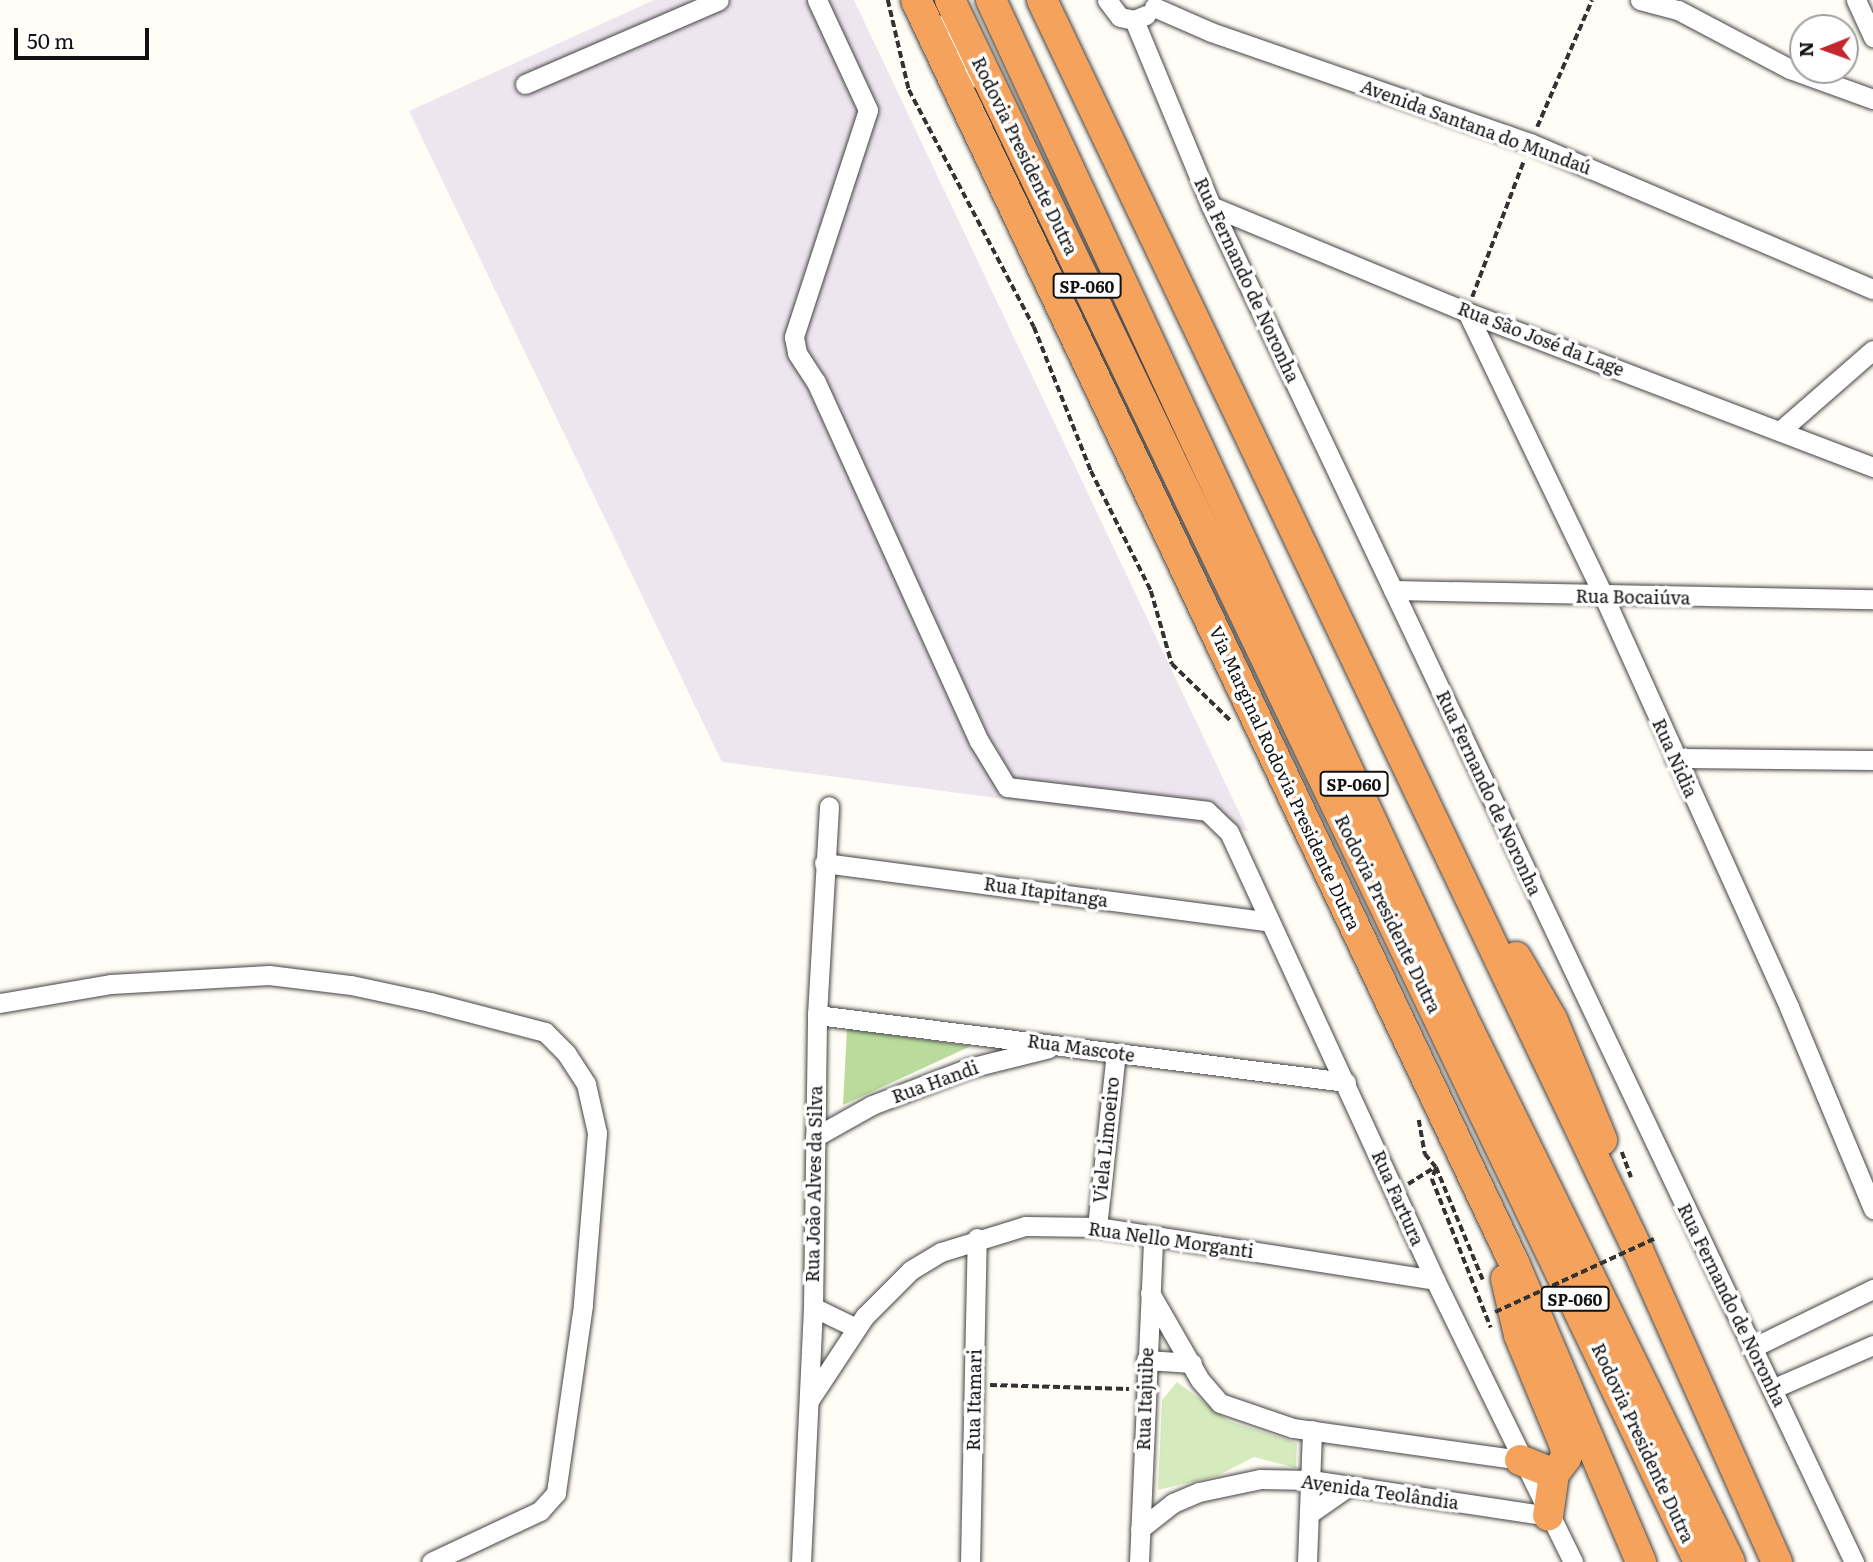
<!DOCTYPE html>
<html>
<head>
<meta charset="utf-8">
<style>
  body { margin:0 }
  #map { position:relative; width:1873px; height:1562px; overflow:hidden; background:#fffdf5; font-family:Literata,serif }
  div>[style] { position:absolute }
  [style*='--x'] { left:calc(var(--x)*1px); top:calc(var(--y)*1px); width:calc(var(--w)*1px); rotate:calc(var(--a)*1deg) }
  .industrial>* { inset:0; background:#eee6ef }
  .green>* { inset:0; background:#d5ebbd }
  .forest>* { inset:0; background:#b9dc9c }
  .path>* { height:3.5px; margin-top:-1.75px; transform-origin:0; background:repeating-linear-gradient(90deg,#333 0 7px,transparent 0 10.5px) }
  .roads { filter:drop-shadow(0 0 2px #444) drop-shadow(0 0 2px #444) }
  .minor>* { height:19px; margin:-9.5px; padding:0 9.5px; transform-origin:9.5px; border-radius:9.5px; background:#fff }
  .highway>* { height:30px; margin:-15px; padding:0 15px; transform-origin:15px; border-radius:15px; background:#f5a25d }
  .path-bridge>* { height:3.5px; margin-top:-1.75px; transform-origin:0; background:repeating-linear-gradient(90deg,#333 0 7px,transparent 0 10.5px) }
  span { translate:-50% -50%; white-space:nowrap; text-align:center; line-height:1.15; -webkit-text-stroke:7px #fff; paint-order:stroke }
  .shield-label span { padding:2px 5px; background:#fff; border:2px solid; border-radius:5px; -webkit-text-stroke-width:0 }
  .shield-label { font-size:16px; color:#111; font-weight:700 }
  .street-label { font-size:18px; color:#111 }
  .north { position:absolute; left:1789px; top:14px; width:70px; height:70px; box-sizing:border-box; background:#fff; border:2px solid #a0a0a0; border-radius:50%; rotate:269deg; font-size:19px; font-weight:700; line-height:28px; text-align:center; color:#111 }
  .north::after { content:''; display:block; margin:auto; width:24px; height:32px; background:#c4262e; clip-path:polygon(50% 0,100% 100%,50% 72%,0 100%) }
  .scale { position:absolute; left:14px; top:28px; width:135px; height:32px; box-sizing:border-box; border:4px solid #111; border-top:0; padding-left:9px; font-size:21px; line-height:24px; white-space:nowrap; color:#111; -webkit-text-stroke:5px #fff; paint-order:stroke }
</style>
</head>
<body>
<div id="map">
  <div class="industrial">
    <div style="clip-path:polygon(654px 0,854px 0,1248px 831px,722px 762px,409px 111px)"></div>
  </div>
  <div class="green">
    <div style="clip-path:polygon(1177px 1382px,1229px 1421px,1297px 1443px,1296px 1468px,1254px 1457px,1217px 1476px,1158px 1490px,1162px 1400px)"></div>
  </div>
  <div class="forest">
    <div style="clip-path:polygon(847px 1029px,971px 1046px,843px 1105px)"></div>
  </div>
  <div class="path">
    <div style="--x:888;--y:0;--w:92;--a:76.9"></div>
    <div style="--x:909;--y:90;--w:268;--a:62.2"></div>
    <div style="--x:1034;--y:327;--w:155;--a:68.4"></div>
    <div style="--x:1091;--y:471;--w:134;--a:63.4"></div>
    <div style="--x:1151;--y:591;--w:76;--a:74"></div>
    <div style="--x:1172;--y:664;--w:81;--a:44"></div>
    <div style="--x:1537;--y:127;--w:138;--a:-66.6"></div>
    <div style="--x:1472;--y:297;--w:147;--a:-69.2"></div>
    <div style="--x:1419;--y:1120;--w:35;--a:80"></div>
    <div style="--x:1425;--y:1154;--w:17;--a:50"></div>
    <div style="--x:1436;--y:1167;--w:122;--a:67.4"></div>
    <div style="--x:1622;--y:1152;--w:27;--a:70"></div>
    <div style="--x:1436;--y:1169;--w:11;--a:112"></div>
    <div style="--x:1432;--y:1179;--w:160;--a:68.4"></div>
    <div style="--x:1408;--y:1184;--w:31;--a:-32"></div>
    <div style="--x:990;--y:1385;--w:139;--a:1.6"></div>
  </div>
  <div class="roads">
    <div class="minor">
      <div style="--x:817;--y:0;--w:121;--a:65.1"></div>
      <div style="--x:868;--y:110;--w:239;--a:108.1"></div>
      <div style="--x:794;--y:337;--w:16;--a:79"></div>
      <div style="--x:797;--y:353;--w:35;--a:57"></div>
      <div style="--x:816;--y:382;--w:394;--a:65.6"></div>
      <div style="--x:979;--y:741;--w:54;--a:58.7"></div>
      <div style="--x:1007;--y:787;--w:201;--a:6.8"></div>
      <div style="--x:1207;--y:811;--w:30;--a:44"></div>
      <div style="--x:1229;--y:832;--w:493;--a:65.3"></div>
      <div style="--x:1435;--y:1280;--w:314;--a:63.9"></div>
      <div style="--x:1107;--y:0;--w:21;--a:53"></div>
      <div style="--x:1120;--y:17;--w:14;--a:12"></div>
      <div style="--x:1134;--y:20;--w:13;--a:-23"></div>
      <div style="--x:1640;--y:0;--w:39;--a:15"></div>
      <div style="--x:1678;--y:10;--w:127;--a:27.8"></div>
      <div style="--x:1790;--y:69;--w:88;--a:19.9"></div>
      <div style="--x:1856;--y:0;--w:41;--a:65.3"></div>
      <div style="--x:1154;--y:7;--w:62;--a:23.7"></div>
      <div style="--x:1211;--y:32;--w:338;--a:19.2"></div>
      <div style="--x:1530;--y:143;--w:373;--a:23.1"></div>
      <div style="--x:1134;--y:20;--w:201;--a:67.5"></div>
      <div style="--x:1211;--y:206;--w:1501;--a:64.63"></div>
      <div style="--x:942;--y:25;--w:64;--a:55.8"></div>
      <div style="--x:525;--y:84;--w:211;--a:-23.4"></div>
      <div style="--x:1211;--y:206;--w:277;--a:22.5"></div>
      <div style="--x:1467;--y:312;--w:435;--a:20.9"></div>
      <div style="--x:1467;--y:312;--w:316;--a:64.3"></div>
      <div style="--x:1604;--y:597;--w:450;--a:65.7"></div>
      <div style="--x:1789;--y:1007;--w:219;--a:67.4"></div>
      <div style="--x:1780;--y:431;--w:123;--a:-41.1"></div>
      <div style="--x:1393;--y:590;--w:480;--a:1.1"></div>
      <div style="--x:1675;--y:758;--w:198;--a:0.6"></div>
      <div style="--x:824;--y:863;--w:447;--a:7.5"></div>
      <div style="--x:0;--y:1003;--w:113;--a:-9.7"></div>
      <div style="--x:111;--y:984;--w:158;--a:-3.3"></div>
      <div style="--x:269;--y:975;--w:83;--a:7"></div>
      <div style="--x:351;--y:985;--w:81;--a:12.1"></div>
      <div style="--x:430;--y:1002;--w:119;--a:14.6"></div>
      <div style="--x:545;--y:1032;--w:30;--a:45"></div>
      <div style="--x:566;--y:1053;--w:37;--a:57"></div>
      <div style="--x:586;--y:1084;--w:50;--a:77.3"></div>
      <div style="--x:597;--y:1133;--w:173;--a:94.7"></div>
      <div style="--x:583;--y:1305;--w:190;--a:98.2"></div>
      <div style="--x:556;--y:1493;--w:24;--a:132"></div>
      <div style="--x:540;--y:1511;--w:120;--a:154.9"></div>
      <div style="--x:817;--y:1015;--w:533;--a:7.22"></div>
      <div style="--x:815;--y:1137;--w:65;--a:-29.3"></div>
      <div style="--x:872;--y:1105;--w:104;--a:-20.9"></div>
      <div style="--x:969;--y:1068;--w:82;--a:-14"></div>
      <div style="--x:1097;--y:1227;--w:175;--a:-83.8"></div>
      <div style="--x:1150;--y:1293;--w:100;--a:60.1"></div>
      <div style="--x:1200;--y:1380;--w:30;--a:49"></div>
      <div style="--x:1220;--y:1403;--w:77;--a:18.9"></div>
      <div style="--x:1293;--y:1428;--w:229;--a:8"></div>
      <div style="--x:813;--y:1307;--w:48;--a:26"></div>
      <div style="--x:1752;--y:1348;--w:135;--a:-26"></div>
      <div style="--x:1146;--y:1360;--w:46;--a:3.7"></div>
      <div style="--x:1772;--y:1389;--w:110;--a:-23.5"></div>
      <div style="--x:810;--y:1399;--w:100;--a:-56.5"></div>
      <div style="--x:865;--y:1316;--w:65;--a:-45"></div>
      <div style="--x:911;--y:1270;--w:35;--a:-31"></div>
      <div style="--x:941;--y:1252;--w:88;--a:-17.2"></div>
      <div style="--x:1025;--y:1226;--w:72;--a:0.8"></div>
      <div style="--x:1097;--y:1227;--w:342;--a:8.9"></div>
      <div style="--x:1309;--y:1514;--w:49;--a:-35"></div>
      <div style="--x:1140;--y:1529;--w:42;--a:-38.2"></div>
      <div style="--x:1173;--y:1503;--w:28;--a:-23"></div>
      <div style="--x:1199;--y:1492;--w:62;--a:-12"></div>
      <div style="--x:1260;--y:1479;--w:51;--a:1.1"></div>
      <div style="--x:1311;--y:1480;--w:240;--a:8.6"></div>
      <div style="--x:801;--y:1562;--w:255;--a:-87.3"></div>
      <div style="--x:813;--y:1307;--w:292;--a:-89.2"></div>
      <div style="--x:817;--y:1015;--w:209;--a:-86.7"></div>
      <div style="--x:970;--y:1562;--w:324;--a:-88.8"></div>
      <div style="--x:1139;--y:1562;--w:325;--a:-87.5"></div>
      <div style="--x:1307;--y:1562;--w:132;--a:-87.8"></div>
    </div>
    <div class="highway">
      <div style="--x:916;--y:0;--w:1400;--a:64.66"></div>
      <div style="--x:1515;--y:1265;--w:323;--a:67"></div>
      <div style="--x:950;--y:0;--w:1732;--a:64.38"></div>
      <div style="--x:991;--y:0;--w:1120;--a:65.13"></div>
      <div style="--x:1462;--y:1016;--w:608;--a:63.86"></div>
      <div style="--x:1042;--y:0;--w:1385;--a:64.51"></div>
      <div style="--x:1638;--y:1250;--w:342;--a:66"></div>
      <div style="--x:1516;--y:957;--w:72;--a:59.9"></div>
      <div style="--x:1552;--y:1019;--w:131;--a:67.5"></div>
      <div style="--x:1506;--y:1279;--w:57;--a:76.9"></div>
      <div style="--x:1519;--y:1335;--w:120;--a:67.5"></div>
      <div style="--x:1565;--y:1446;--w:12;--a:85"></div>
      <div style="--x:1566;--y:1458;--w:20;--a:127"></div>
      <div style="--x:1554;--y:1474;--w:42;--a:98.1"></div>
      <div style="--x:1520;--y:1460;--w:37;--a:22"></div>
    </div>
  </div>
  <div class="path-bridge">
    <div style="--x:1495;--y:1312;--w:175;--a:-24.7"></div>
  </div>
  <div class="shield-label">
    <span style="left:1087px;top:286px">SP-060</span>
    <span style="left:1354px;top:784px">SP-060</span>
    <span style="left:1575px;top:1299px">SP-060</span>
  </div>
  <div class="street-label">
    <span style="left:1476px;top:127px;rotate:20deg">Avenida Santana do Mundaú</span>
    <span style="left:1025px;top:156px;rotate:64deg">Rodovia Presidente Dutra</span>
    <span style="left:1247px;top:280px;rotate:65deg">Rua Fernando de Noronha</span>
    <span style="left:1541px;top:339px;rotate:21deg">Rua São José da Lage</span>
    <span style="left:1633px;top:597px;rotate:1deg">Rua Bocaiúva</span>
    <span style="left:1675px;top:758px;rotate:66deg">Rua Nidia</span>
    <span style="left:1285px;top:778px;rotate:65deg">Via Marginal Rodovia Presidente Dutra</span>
    <span style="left:1489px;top:793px;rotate:65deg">Rua Fernando de Noronha</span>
    <span style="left:1046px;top:892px;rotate:8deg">Rua Itapitanga</span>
    <span style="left:1388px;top:914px;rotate:64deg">Rodovia Presidente Dutra</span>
    <span style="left:1081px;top:1048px;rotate:8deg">Rua Mascote</span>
    <span style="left:935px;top:1082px;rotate:-20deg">Rua Handi</span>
    <span style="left:1106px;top:1140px;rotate:-84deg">Viela Limoeiro</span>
    <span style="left:814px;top:1184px;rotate:-89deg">Rua João Alves da Silva</span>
    <span style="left:1398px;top:1198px;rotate:66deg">Rua Fartura</span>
    <span style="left:1171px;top:1240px;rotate:8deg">Rua Nello Morganti</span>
    <span style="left:1732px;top:1305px;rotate:64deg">Rua Fernando de Noronha</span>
    <span style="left:1145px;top:1399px;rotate:-88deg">Rua Itajuibe</span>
    <span style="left:974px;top:1400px;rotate:-89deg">Rua Itamari</span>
    <span style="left:1643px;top:1443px;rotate:65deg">Rodovia Presidente Dutra</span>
    <span style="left:1380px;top:1492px;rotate:8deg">Avenida Teolândia</span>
  </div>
  <div class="north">N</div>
  <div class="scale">50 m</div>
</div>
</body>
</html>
